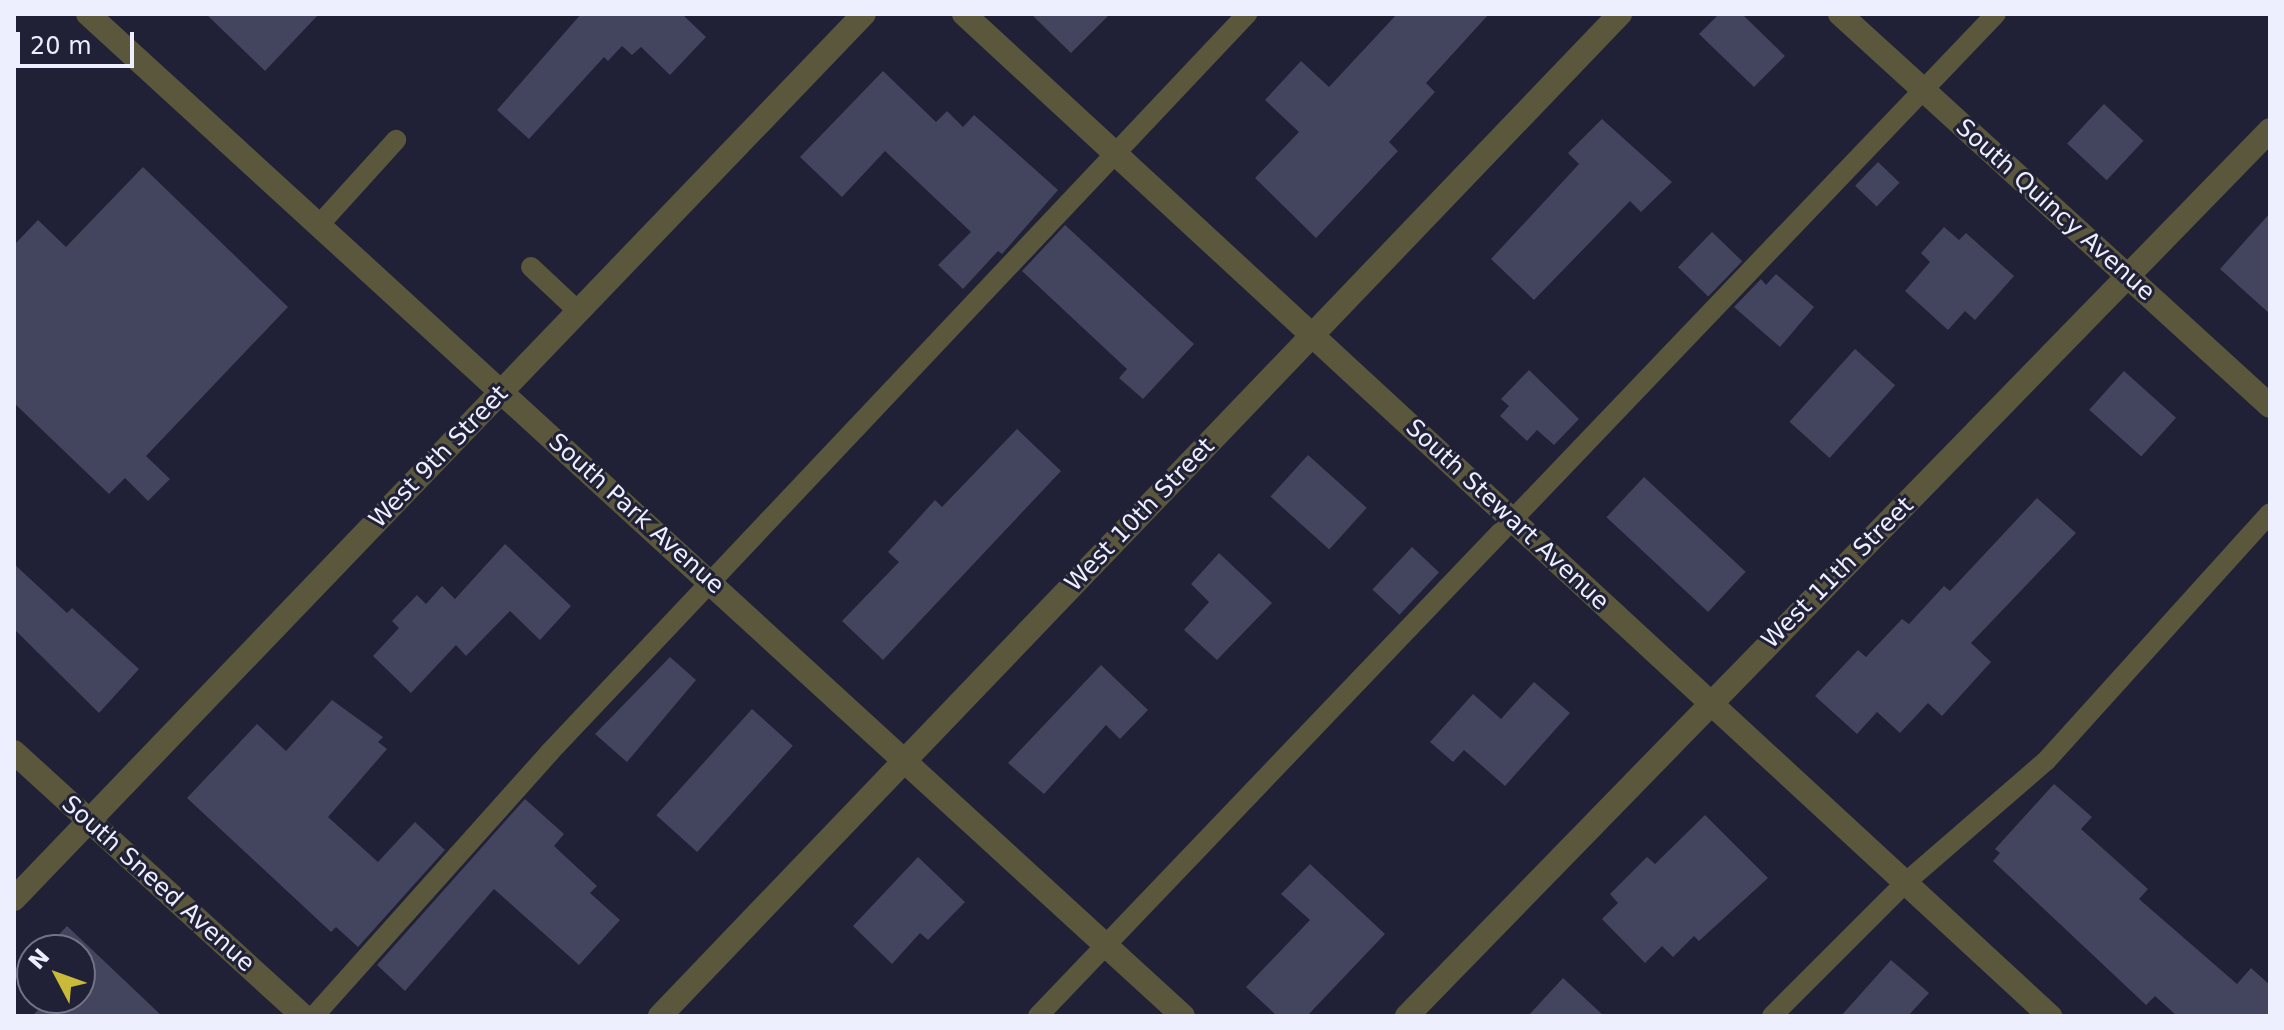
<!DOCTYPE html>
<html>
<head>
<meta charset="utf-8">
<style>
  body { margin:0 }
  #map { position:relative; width:2284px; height:1030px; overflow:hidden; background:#202037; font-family:"DejaVu Sans",sans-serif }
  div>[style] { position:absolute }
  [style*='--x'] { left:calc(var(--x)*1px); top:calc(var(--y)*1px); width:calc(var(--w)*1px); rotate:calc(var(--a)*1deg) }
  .building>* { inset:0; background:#43445d; transform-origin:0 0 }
  .lane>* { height:20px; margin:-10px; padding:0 10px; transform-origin:10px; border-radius:10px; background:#5a573c }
  .street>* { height:24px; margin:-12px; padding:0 12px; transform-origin:12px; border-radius:12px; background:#5a573c }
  span { translate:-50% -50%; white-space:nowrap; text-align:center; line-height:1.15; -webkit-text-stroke:6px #202037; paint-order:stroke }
  .street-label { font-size:24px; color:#eeeffe }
  .frame { position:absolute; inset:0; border:16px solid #eeeffe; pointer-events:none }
  .north { position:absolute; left:16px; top:934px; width:80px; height:80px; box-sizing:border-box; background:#202037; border:2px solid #727387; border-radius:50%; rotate:311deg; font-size:22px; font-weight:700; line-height:32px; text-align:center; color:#eeeffe }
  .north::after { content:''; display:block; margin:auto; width:28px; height:36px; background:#c9ba3a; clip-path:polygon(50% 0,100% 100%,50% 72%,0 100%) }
  .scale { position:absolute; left:16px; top:32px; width:118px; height:36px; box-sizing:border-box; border:4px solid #eeeffe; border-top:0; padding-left:10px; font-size:24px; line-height:28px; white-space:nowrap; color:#eeeffe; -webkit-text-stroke:6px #202037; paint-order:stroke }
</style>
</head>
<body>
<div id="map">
  <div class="building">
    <div style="clip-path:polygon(206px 14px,319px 14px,265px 71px)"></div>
    <div style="clip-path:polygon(581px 14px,682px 14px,706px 37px,670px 75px,641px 47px,632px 55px,622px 46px,608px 61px,604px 57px,529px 139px,497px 110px)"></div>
    <div style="clip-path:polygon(1031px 14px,1110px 14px,1071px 53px)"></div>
    <div style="clip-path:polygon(1397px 14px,1489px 14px,1426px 83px,1435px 92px,1389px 142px,1398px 151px,1316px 238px,1255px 178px,1299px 132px,1265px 100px,1301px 61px,1329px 87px)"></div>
    <div style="clip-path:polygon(1719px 14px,1742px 14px,1785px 56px,1754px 87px,1699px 34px)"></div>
    <div style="clip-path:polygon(883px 71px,936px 122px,947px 111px,963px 127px,974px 115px,1058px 190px,1002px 254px,998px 251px,963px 289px,938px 265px,971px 232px,885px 151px,842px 197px,800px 157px)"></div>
    <div style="left:2104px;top:104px;width:54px;height:54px;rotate:43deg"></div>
    <div style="clip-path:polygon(1602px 119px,1672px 182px,1641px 212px,1630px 201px,1534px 300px,1491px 259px,1579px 164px,1568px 153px)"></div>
    <div style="left:1878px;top:162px;width:30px;height:33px;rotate:44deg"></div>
    <div style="clip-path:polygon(143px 167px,288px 307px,146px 456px,170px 479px,148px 501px,125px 478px,109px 494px,14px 403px,14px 245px,38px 220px,66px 247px)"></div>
    <div style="clip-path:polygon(2270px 213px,2270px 314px,2220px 269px)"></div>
    <div style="clip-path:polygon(1065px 225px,1194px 344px,1143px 399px,1119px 378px,1127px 369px,1022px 271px)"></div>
    <div style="clip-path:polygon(1944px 227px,1959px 240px,1966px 233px,2014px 276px,1975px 320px,1965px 311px,1948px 330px,1905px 291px,1930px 262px,1921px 253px)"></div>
    <div style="left:1712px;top:232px;width:42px;height:49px;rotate:44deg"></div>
    <div style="clip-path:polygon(1776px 274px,1814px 307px,1780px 347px,1734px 307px,1761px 279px,1766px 285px)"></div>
    <div style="left:1855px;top:349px;width:54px;height:98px;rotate:42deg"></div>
    <div style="clip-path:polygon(1529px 370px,1579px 419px,1554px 445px,1537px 430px,1527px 441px,1500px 416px,1509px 406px,1501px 399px)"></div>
    <div style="left:2124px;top:371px;width:70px;height:52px;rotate:42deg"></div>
    <div style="clip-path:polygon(1017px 429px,1061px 471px,883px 660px,842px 621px,899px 562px,888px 552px,935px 500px,942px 507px)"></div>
    <div style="left:1308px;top:455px;width:79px;height:56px;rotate:42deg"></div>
    <div style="left:1644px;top:477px;width:139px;height:55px;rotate:43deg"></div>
    <div style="clip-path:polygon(2037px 498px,2076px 533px,1971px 643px,1991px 662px,1942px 716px,1928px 703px,1900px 733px,1877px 712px,1857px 734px,1815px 696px,1858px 650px,1866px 657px,1902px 619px,1909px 624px,1944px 586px,1950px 591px)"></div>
    <div style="clip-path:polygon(505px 544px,571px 606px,540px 640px,510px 611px,466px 656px,456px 645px,411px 693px,373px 656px,399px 628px,392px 621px,417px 595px,426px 604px,442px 586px,455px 599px)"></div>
    <div style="left:1412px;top:547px;width:37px;height:58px;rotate:43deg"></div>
    <div style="clip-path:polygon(1219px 553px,1272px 603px,1217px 660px,1184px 630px,1209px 602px,1191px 584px)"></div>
    <div style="clip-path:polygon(14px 564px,67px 613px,72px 608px,139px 669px,99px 713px,14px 629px)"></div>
    <div style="clip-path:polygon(670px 657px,696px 680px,627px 762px,595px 734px)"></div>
    <div style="clip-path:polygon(1101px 665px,1148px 710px,1120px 739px,1106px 725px,1044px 794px,1008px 763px)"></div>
    <div style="clip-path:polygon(1534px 682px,1570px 713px,1505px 786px,1464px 750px,1453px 762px,1430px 742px,1473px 694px,1501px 719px)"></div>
    <div style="clip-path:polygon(332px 700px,383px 737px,378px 742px,387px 749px,328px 817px,378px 862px,415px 822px,445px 850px,358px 947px,336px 927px,331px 932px,187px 798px,257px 724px,286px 751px)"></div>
    <div style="left:752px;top:709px;width:55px;height:143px;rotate:42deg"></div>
    <div style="clip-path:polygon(2054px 784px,2092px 817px,2081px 829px,2148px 889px,2139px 899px,2237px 984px,2251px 968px,2270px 985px,2270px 1016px,2177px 1016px,2155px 996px,2146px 1005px,1993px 861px,2000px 853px,1995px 849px)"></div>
    <div style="clip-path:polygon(525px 799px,564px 834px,554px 846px,597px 886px,590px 893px,620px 920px,579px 965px,494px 889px,405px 991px,377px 965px)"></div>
    <div style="clip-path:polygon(1705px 815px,1768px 878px,1699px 941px,1694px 936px,1673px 957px,1662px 946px,1645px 963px,1602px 919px,1618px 903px,1610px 894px,1647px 857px,1655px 864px)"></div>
    <div style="clip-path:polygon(918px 857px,965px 902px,928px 940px,920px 933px,892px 964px,853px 926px)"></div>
    <div style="clip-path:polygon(1310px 864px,1385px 934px,1307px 1016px,1277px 1016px,1246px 987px,1310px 920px,1281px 894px)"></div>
    <div style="clip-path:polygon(67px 926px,162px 1016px,32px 1016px,50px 998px,80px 998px,80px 950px,44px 950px)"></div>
    <div style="clip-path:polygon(1891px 960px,1929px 993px,1908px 1016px,1841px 1016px)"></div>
    <div style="clip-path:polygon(1563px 978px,1604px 1016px,1528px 1016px)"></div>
  </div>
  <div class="lane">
    <div style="--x:319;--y:225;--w:115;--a:-47.8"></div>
    <div style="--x:531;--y:267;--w:64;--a:43.1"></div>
    <div style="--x:314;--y:1016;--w:353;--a:-48.2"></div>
    <div style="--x:549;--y:753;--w:1017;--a:-46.63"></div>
    <div style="--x:1038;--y:1016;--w:1386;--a:-46.29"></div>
    <div style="--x:1772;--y:1016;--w:188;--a:-45"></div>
    <div style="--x:1905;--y:883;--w:186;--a:-40.9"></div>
    <div style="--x:2046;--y:761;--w:334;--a:-47.9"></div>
  </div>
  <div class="street">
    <div style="--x:88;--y:14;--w:1484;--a:42.46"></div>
    <div style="--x:964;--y:14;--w:1478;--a:42.7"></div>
    <div style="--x:1840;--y:14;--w:582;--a:42.35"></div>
    <div style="--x:14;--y:752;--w:391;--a:42.4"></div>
    <div style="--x:14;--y:899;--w:1227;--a:-46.16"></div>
    <div style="--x:660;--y:1016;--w:1388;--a:-46.23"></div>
    <div style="--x:1407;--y:1016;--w:1237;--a:-45.75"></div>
  </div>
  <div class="street-label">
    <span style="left:2055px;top:210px;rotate:42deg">South Quincy Avenue</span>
    <span style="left:439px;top:457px;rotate:-46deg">West 9th Street</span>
    <span style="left:636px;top:514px;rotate:42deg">South Park Avenue</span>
    <span style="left:1140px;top:515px;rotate:-46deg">West 10th Street</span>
    <span style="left:1507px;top:515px;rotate:43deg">South Stewart Avenue</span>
    <span style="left:1838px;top:573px;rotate:-45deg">West 11th Street</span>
    <span style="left:158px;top:884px;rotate:42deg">South Sneed Avenue</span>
  </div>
  <div class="frame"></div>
  <div class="north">N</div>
  <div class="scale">20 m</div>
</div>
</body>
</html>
